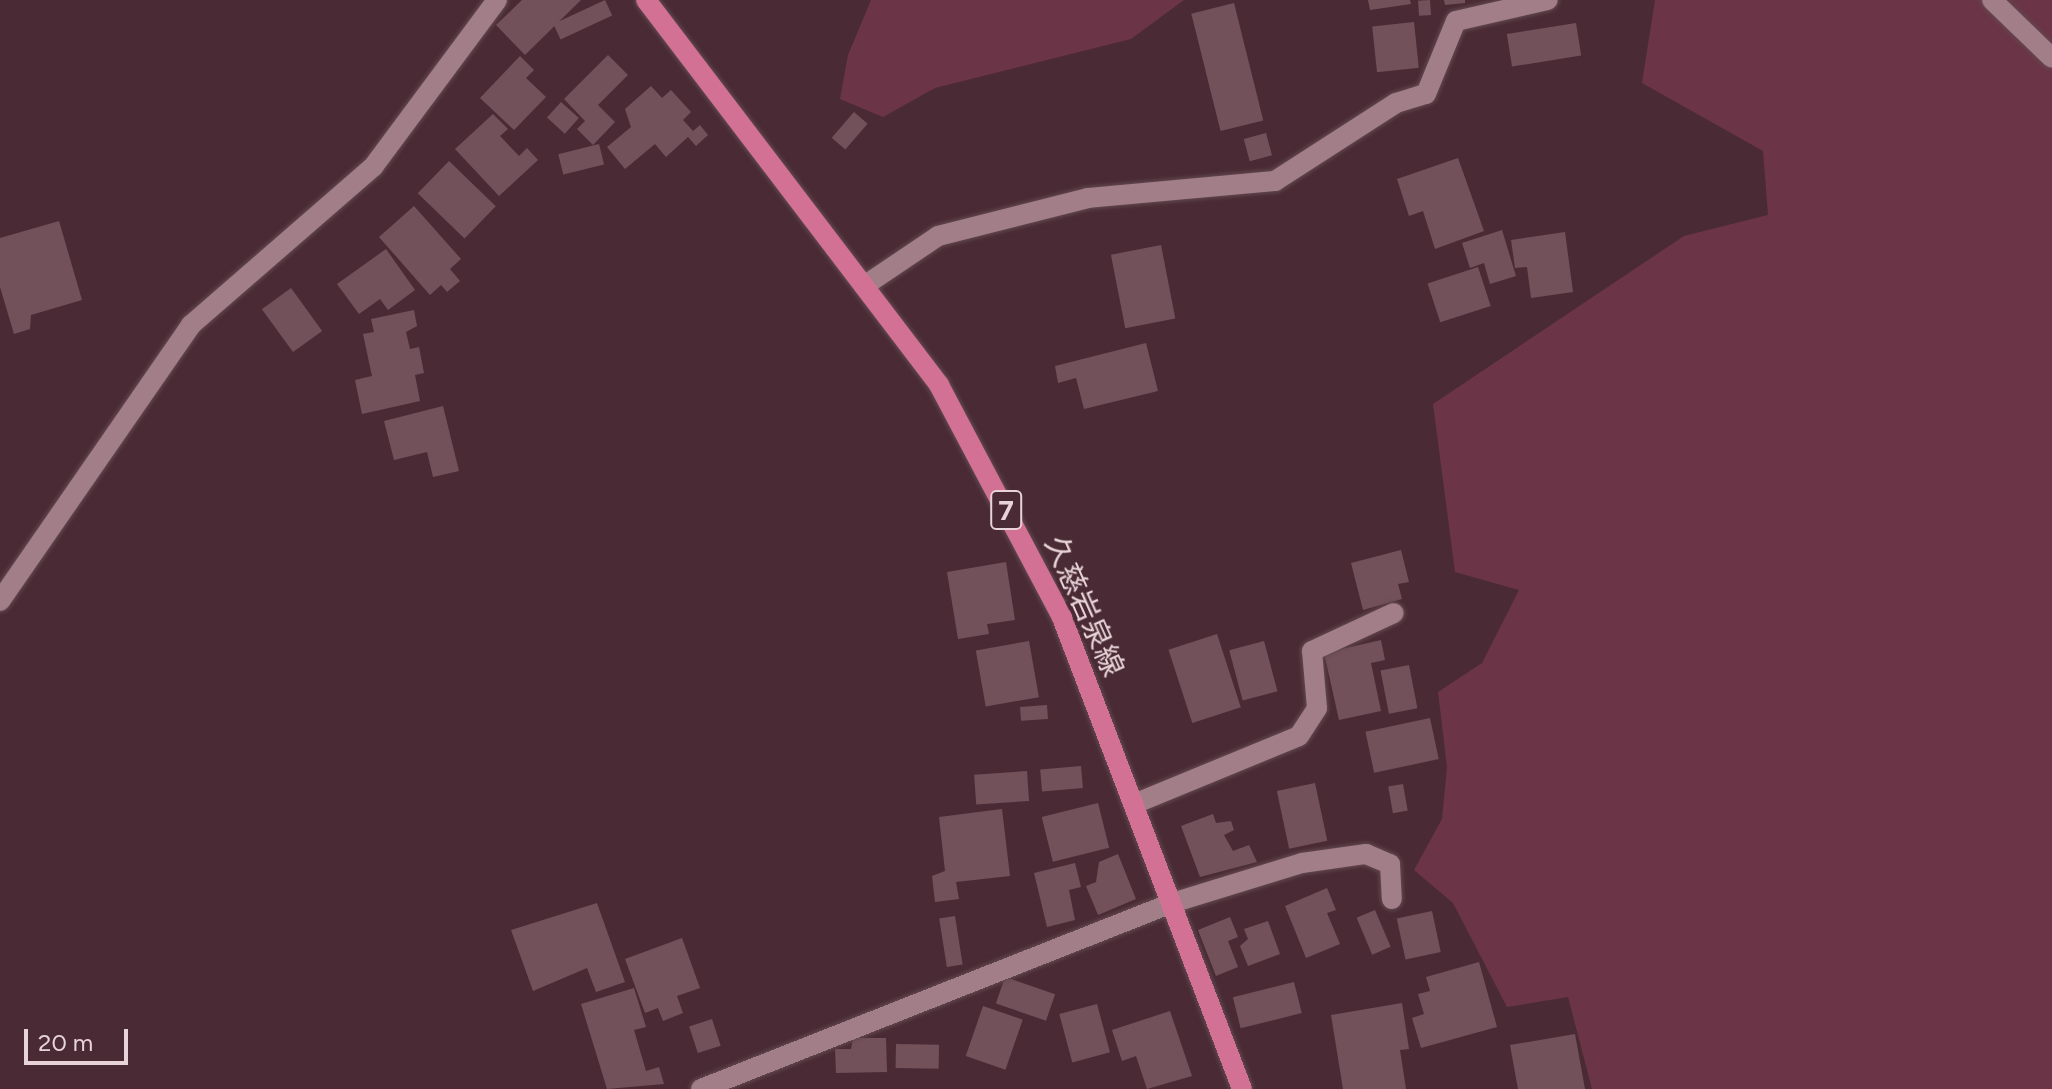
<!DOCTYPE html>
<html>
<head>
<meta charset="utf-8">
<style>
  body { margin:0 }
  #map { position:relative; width:2052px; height:1089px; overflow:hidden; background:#4a2b35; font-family:Figtree,"Noto Sans JP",sans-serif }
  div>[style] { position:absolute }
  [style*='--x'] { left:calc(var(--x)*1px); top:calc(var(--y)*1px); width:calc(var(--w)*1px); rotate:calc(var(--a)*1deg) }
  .green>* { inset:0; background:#6b3547 }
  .building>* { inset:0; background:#73515b; transform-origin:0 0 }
  .roads { filter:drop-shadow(0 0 2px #634951) drop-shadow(0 0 2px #634951) }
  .minor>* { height:20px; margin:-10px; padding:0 10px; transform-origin:10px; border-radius:10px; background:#a27e88 }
  .major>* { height:20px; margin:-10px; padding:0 10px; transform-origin:10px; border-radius:10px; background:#d37194 }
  span { translate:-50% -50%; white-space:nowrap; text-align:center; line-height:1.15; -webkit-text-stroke:7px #4a2b35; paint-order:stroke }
  .shield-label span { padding:2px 6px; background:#4a2b35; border:2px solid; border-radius:6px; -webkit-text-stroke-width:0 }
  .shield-label { font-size:28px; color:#e7d3d8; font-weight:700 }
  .street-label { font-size:30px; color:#e7d3d8 }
  .scale { position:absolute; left:24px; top:1029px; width:104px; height:36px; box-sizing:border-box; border:4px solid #e7d3d8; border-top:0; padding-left:10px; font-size:24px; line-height:28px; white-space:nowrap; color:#e7d3d8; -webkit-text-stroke:6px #4a2b35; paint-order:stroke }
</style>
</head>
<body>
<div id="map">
  <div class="green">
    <div style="clip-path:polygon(871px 0,1184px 0,1131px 39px,935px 88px,883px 117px,840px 99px,848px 55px)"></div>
    <div style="clip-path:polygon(1655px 0,2052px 0,2052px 1089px,1592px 1089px,1568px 997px,1507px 1007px,1453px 903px,1414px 870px,1442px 819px,1447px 767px,1438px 692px,1482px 663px,1519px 590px,1455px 572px,1433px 404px,1684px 236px,1768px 215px,1763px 151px,1642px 83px)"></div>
  </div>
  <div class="building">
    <div style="clip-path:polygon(522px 0,581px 0,525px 55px,496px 25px)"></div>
    <div style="left:605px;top:0;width:17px;height:57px;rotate:65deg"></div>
    <div style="clip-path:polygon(1368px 0,1410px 0,1411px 4px,1370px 10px)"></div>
    <div style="left:1430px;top:0;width:15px;height:12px;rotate:86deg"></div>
    <div style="clip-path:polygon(1444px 0,1465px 0,1465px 3px,1445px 5px)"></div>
    <div style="left:1234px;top:3px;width:121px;height:44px;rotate:76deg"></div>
    <div style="left:1414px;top:22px;width:46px;height:42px;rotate:84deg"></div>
    <div style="left:1576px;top:23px;width:33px;height:70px;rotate:81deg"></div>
    <div style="clip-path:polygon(608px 55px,628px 75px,598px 105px,615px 122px,593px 145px,577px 129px,585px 121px,564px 99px)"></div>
    <div style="clip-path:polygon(520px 56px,534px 70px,526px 78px,546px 97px,514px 130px,480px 98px)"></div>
    <div style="clip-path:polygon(651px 86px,662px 98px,671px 90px,691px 112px,683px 120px,693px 131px,700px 125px,708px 135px,696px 146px,688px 137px,666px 157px,655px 144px,625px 169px,607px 147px,631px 127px,625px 109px)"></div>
    <div style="left:561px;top:102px;width:24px;height:21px;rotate:42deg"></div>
    <div style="left:854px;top:112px;width:18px;height:34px;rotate:41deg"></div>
    <div style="clip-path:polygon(493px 114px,508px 129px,500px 136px,519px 156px,527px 148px,538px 160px,499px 196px,455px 149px)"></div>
    <div style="left:1266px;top:133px;width:23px;height:23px;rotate:75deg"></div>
    <div style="left:599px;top:144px;width:21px;height:42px;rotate:76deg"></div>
    <div style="clip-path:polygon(1458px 158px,1484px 231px,1435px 249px,1423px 211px,1409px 216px,1397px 179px)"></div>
    <div style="left:449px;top:161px;width:65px;height:45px;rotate:44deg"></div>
    <div style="clip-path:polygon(414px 206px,461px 259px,450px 269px,460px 281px,447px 292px,441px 285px,430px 295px,379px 237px)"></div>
    <div style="clip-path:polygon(59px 221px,82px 300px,31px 315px,30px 329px,14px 334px,0 287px,0 238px)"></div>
    <div style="clip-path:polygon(1502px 230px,1516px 276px,1490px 284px,1484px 263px,1470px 268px,1462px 243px)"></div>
    <div style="clip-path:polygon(1565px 232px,1573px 292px,1531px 298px,1527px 267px,1515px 268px,1511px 240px)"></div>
    <div style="left:1161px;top:245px;width:75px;height:51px;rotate:79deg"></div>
    <div style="clip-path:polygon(386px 249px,415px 290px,388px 310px,380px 299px,359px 314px,337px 284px)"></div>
    <div style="left:1478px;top:267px;width:41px;height:53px;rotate:72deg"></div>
    <div style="left:291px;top:288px;width:53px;height:36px;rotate:54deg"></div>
    <div style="clip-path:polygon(414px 310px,417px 326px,406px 332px,410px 349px,419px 347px,424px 373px,415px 375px,420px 401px,362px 414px,355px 380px,372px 376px,363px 334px,374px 332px,371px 319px)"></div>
    <div style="clip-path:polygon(1146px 343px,1158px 391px,1084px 409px,1076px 378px,1058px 383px,1055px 366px)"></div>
    <div style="clip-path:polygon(443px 406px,459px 471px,433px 477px,427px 452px,394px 460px,384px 421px)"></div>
    <div style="clip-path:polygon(1401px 550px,1409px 582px,1398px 584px,1402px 599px,1363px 610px,1351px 563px)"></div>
    <div style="clip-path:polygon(1006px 562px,1015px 620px,987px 624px,989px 634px,958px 639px,947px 572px)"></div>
    <div style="left:1217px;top:634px;width:77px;height:51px;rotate:72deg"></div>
    <div style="clip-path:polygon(1381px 640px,1385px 660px,1371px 663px,1381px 711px,1339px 720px,1324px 653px)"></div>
    <div style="left:1029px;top:641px;width:57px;height:54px;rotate:80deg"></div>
    <div style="left:1264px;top:641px;width:52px;height:36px;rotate:75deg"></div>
    <div style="left:1409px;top:665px;width:44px;height:29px;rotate:79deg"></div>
    <div style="left:1047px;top:705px;width:14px;height:27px;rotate:86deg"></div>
    <div style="left:1430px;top:718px;width:42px;height:66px;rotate:78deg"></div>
    <div style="left:1081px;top:766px;width:22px;height:41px;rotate:85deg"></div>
    <div style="left:1027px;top:771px;width:30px;height:53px;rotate:86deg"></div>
    <div style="left:1315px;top:783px;width:59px;height:39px;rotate:78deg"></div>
    <div style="left:1403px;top:784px;width:27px;height:15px;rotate:80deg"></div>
    <div style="left:1098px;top:803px;width:46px;height:58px;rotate:76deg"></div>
    <div style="clip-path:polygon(1002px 809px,1010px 876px,956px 882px,959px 899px,935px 902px,932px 876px,945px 871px,939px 817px)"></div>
    <div style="clip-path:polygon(1213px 814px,1216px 823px,1231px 821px,1234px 830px,1224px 835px,1233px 851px,1249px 845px,1257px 862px,1200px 877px,1181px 826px)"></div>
    <div style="clip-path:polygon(1118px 854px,1136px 899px,1098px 915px,1086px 886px,1096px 882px,1099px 862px)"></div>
    <div style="clip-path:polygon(1075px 863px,1081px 887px,1069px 890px,1075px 920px,1047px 927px,1034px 873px)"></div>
    <div style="clip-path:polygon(1327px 888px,1336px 910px,1327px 913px,1340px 944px,1306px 958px,1285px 906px)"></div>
    <div style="clip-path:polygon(597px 903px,625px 982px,596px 992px,587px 968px,533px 991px,511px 930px)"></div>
    <div style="left:1375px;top:910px;width:40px;height:20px;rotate:67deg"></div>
    <div style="left:1432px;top:911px;width:42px;height:36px;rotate:78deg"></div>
    <div style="left:955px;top:916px;width:49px;height:16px;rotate:81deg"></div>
    <div style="clip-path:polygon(1230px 917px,1238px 937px,1228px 941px,1238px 967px,1216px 976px,1198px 930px)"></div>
    <div style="clip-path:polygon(1268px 921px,1280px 954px,1248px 966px,1240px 946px,1248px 939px,1244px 929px)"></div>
    <div style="clip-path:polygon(682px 938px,700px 988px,677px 996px,683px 1013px,663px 1021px,658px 1008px,645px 1013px,625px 959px)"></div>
    <div style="clip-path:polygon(1479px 962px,1497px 1027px,1421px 1048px,1412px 1018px,1424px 1014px,1418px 994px,1430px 991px,1426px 977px)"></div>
    <div style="left:1005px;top:977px;width:53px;height:28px;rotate:19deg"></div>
    <div style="left:1294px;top:982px;width:32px;height:63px;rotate:76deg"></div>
    <div style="clip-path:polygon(634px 988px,646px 1027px,634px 1030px,646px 1071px,659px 1067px,664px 1084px,607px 1089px,581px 1004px)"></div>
    <div style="clip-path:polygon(1402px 1003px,1409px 1049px,1400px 1050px,1406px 1089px,1343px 1089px,1331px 1015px)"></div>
    <div style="left:1097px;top:1004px;width:50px;height:39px;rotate:75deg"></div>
    <div style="left:983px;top:1006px;width:42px;height:53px;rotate:19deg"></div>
    <div style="clip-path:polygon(1170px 1011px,1192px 1076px,1147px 1089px,1136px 1056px,1122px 1061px,1112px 1030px)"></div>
    <div style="left:712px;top:1019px;width:28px;height:24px;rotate:72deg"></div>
    <div style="clip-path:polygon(1575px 1034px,1585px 1089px,1518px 1089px,1510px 1045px)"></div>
    <div style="clip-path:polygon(853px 1038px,886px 1038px,887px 1072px,836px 1073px,835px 1049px,851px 1049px)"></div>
    <div style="left:896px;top:1044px;width:43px;height:24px;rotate:1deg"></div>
  </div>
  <div class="roads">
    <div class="minor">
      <div style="--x:1992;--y:0;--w:83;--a:44"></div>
      <div style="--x:864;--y:286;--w:89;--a:-34"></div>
      <div style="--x:938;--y:236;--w:155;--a:-14.2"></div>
      <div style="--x:1088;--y:198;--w:188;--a:-5.2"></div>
      <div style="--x:1275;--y:181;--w:144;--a:-32.8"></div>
      <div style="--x:1396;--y:103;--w:31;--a:-17"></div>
      <div style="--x:1426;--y:94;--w:79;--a:-67.7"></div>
      <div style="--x:1456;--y:21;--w:94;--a:-12.9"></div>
      <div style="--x:0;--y:601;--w:336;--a:-55.3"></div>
      <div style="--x:191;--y:325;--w:241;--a:-41"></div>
      <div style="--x:373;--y:167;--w:208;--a:-53.4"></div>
      <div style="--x:1134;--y:804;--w:178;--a:-22.4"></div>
      <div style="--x:1299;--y:736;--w:33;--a:-57"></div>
      <div style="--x:1317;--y:708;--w:57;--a:-95"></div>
      <div style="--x:1312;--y:651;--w:90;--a:-24.9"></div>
      <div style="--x:701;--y:1089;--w:506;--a:-21.55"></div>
      <div style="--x:1172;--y:903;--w:136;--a:-17.1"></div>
      <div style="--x:1302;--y:863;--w:65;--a:-8"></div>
      <div style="--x:1366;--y:854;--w:26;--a:23"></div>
      <div style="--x:1390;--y:864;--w:35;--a:87"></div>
    </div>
    <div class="major">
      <div style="--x:646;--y:0;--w:484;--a:52.7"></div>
      <div style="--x:939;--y:385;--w:260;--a:62.1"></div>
      <div style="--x:1061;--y:615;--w:507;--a:69.1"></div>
    </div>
  </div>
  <div class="shield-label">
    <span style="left:1006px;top:510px">7</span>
  </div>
  <div class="street-label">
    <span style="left:1084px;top:606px;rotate:66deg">久慈岩泉線</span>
  </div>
  <div class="scale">20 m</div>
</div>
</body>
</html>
